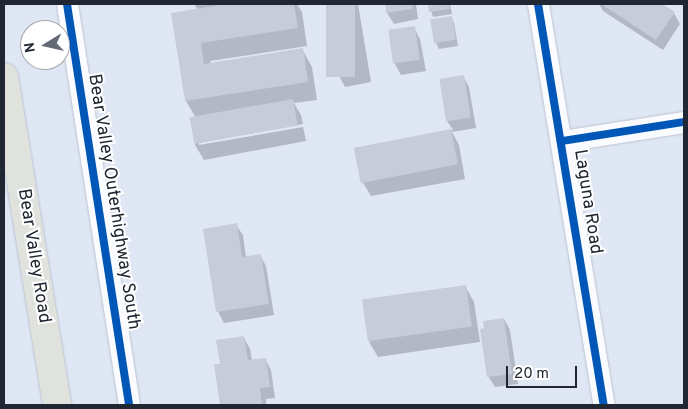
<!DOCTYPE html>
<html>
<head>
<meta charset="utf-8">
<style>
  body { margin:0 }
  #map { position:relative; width:688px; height:409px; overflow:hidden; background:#dfe7f5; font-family:Overpass,sans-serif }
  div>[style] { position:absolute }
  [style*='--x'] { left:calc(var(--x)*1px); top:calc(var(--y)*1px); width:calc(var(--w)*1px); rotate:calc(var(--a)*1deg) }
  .shadow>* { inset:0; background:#0003 }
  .building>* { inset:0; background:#c6cdd9; transform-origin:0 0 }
  .roads { filter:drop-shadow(0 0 1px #bdc4d0) drop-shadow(0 0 1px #bdc4d0) }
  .street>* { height:21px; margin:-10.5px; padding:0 10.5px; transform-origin:10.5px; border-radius:10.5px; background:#fafbfe }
  .primary>* { height:28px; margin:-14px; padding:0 14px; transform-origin:14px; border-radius:14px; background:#e0e3dd }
  .cycleway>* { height:8px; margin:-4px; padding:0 4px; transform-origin:4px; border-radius:4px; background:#0057b8 }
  span { translate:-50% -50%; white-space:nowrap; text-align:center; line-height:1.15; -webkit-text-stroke:4px #fff; paint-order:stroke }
  .street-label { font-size:18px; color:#202632 }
  .frame { position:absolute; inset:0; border:5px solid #202632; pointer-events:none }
  .north { position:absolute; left:20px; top:20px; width:50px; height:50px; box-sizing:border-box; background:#fff; border:1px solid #a6a8ad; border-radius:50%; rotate:261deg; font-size:14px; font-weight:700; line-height:20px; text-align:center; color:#202632 }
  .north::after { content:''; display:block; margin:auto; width:18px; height:22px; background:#636a76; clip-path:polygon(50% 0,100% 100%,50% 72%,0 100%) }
  .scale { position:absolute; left:506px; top:366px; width:71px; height:22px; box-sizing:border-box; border:2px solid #202632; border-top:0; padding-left:6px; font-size:15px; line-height:18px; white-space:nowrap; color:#202632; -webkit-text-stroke:4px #fff; paint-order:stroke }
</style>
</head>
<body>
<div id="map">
  <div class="shadow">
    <div style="clip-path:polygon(194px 4px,297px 4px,302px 12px,307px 46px,210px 61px,211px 64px,302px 49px,312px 67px,317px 100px,294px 103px,301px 115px,303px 124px,199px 143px,199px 145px,303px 127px,306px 141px,204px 160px,195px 145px,196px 118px,186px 101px,172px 14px,198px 10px)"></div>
    <div style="clip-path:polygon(327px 4px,358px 4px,371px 82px,345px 87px,339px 76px)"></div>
    <div style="clip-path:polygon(386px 4px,416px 4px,418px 19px,394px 24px,387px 13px)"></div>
    <div style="clip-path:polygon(429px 4px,450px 4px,452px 14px,433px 17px)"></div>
    <div style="clip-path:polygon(599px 4px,664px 4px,663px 5px,674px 13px,680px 24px,663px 50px,603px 11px)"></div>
    <div style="clip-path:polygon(451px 17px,454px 23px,458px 46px,439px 49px,436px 43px)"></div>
    <div style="clip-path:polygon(414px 28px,420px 39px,426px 71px,401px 75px,395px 64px,389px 32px)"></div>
    <div style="clip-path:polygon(463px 76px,469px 87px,476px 128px,452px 132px,459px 145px,465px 179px,371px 196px,362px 181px,355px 148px,453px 130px,447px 121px)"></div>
    <div style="clip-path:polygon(236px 225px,243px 235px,246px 258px,260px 255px,266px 266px,274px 315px,224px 323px,218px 312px)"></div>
    <div style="clip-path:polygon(465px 286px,474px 302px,480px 342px,378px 357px,369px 342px)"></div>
    <div style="clip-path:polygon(504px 319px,510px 330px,518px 384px,495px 387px,488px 376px,486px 329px)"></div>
    <div style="clip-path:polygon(244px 338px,250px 349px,252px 361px,265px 359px,271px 370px,275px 398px,266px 399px,266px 405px,221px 405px,216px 365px,221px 365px)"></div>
  </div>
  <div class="building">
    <div style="clip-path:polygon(226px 4px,294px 4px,298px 28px,201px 43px,204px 64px,303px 48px,308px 82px,185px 101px,171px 13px)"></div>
    <div style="left:326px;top:4px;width:29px;height:73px"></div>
    <div style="clip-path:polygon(385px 4px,412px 4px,413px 9px,386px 13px)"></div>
    <div style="clip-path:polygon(428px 4px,449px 4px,450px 9px,429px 12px)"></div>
    <div style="clip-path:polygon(601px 4px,662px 4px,675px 12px,656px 40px)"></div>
    <div style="left:452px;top:16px;width:24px;height:22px;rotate:81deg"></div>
    <div style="left:415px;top:26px;width:34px;height:27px;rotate:82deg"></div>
    <div style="left:464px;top:75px;width:43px;height:25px;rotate:81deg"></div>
    <div style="left:293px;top:99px;width:27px;height:105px;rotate:80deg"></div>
    <div style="left:451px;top:129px;width:36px;height:99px;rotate:79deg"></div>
    <div style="clip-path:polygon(237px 223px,242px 257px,261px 254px,269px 304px,216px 312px,203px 229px)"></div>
    <div style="left:466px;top:285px;width:42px;height:105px;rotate:82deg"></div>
    <div style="clip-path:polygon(504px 318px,512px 374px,487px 377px,480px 329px,484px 328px,483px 321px)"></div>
    <div style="clip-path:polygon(244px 336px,248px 360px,266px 358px,270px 387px,260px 388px,262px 405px,220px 405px,214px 364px,220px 364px,216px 340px)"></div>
  </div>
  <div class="roads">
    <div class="street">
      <div style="--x:67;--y:4;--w:406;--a:81.2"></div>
      <div style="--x:538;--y:4;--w:406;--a:80.7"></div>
      <div style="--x:562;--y:141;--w:123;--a:-8.9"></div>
    </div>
    <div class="primary">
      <div style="--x:4;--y:77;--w:332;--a:80.8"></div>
    </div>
  </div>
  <div class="cycleway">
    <div style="--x:67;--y:4;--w:406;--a:81.2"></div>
    <div style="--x:538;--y:4;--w:406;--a:80.7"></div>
    <div style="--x:562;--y:141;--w:123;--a:-8.9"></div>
  </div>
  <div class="street-label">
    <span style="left:113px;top:202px;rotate:81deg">Bear Valley Outerhighway South</span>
    <span style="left:587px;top:202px;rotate:81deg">Laguna Road</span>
    <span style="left:33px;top:256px;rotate:81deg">Bear Valley Road</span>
  </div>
  <div class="frame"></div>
  <div class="north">N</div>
  <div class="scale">20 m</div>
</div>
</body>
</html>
